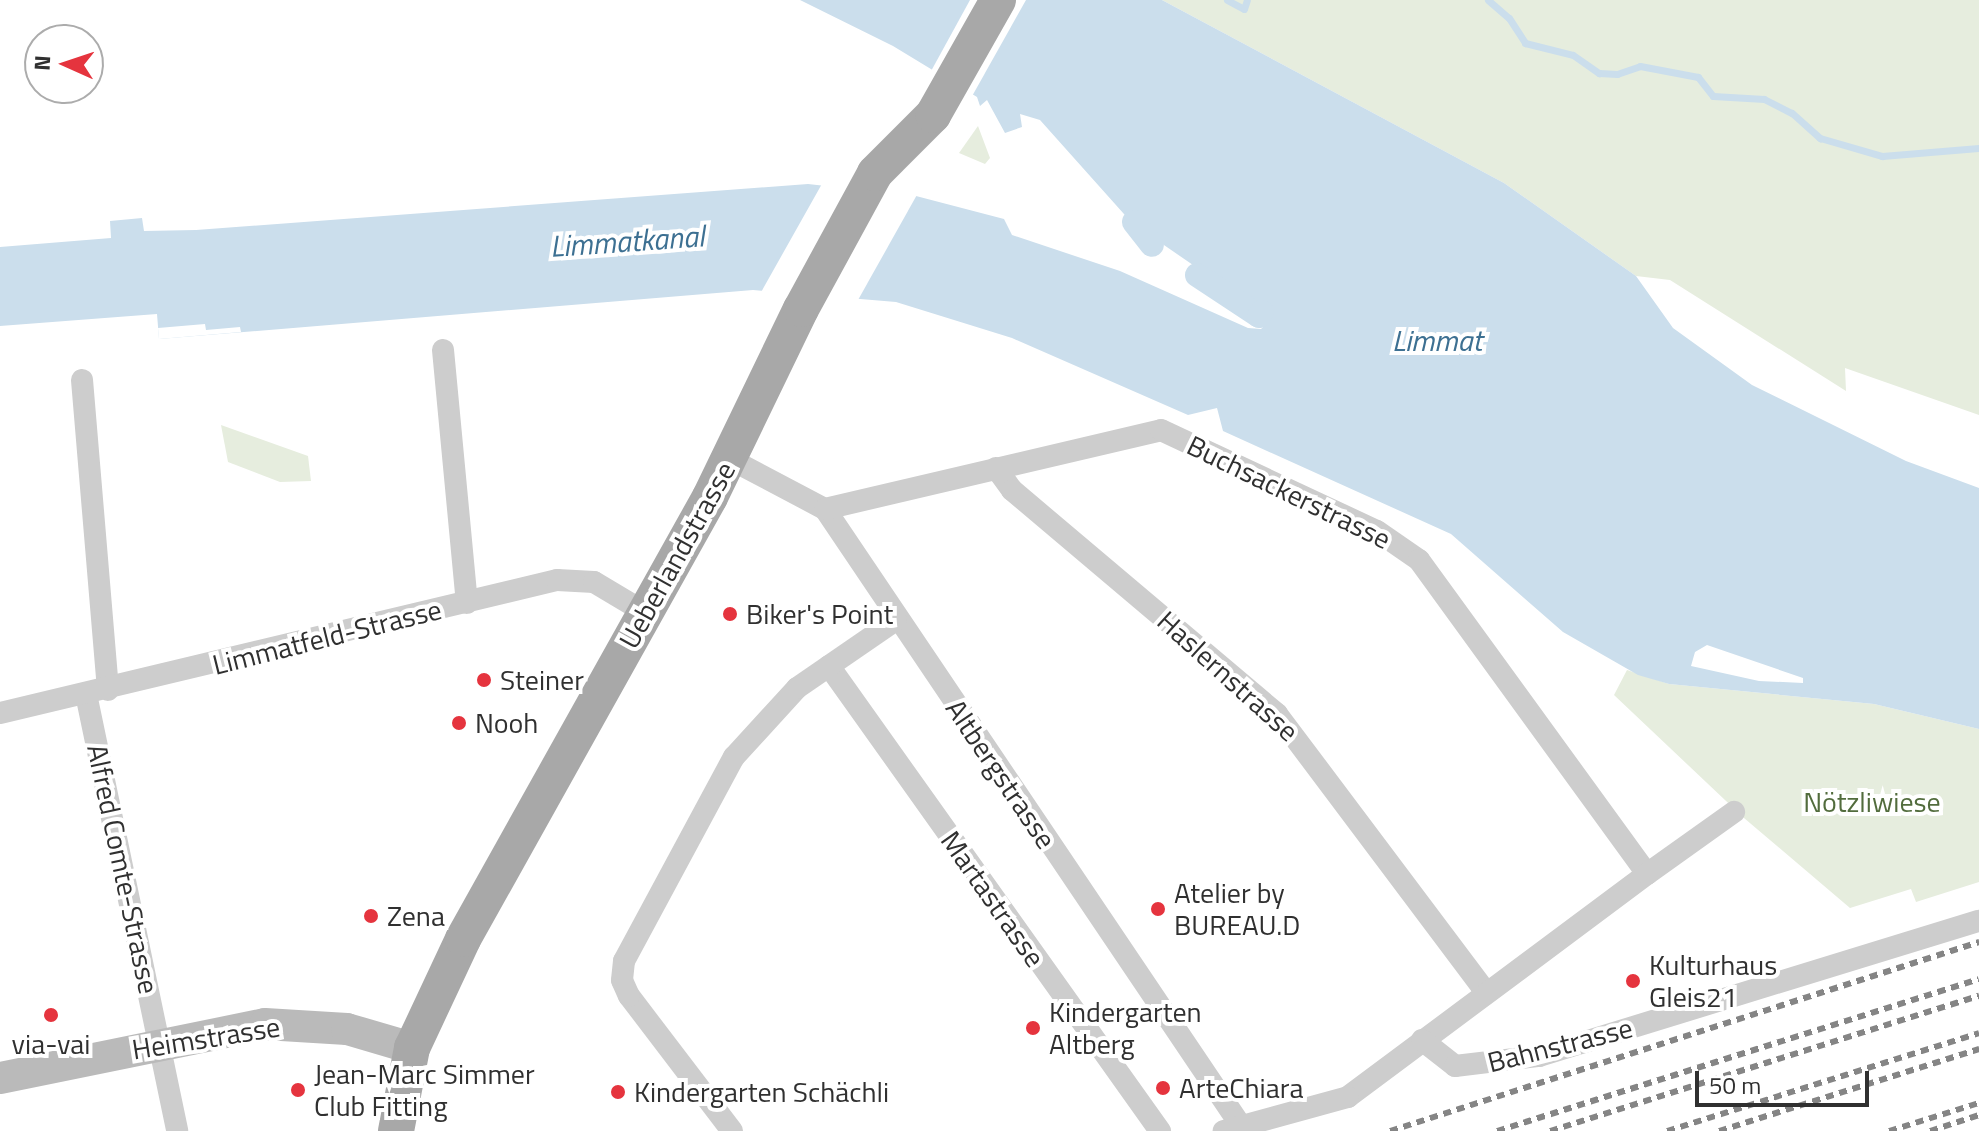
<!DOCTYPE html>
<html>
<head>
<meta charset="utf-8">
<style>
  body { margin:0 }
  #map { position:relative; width:1979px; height:1131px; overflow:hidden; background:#fff; font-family:"Titillium Web",sans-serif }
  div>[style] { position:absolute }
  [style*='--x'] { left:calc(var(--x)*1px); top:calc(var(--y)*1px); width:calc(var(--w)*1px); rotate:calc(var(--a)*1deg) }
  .green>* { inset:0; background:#e6edde }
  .water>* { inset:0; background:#cbdeec }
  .pier>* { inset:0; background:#fff }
  .stream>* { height:7px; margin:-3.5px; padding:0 3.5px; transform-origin:3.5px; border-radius:3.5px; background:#cbdeec }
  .canal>* { height:24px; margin:-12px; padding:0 12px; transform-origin:12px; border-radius:12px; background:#cbdeec }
  .street>* { height:22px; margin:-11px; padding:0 11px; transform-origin:11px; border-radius:11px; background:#cdcdcd }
  .secondary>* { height:32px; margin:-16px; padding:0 16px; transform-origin:16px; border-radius:16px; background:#bababa }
  .primary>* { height:36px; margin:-18px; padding:0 18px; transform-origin:18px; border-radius:18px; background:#a8a8a8 }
  .rail>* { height:6px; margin-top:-3px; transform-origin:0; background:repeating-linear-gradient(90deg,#858585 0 8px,transparent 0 14px) }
  .dots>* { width:22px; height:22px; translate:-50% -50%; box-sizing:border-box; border:4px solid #fff; border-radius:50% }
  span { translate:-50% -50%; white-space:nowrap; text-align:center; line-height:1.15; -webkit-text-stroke:8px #fff; paint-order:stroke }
  .street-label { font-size:28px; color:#303030 }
  .poi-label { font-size:28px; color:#303030 }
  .left { translate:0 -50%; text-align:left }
  .park-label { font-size:28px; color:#526c3d }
  .water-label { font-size:30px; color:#3d7092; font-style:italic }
  .north { position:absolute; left:24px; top:24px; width:80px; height:80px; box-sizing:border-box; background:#fff; border:2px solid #acacac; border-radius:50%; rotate:273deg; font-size:22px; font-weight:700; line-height:32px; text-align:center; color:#303030 }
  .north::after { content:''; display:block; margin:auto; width:28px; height:36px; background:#e5343e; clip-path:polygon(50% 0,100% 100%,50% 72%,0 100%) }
  .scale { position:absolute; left:1695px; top:1071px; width:174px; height:36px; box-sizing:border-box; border:4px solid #303030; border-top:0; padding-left:10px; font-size:24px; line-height:28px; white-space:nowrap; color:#303030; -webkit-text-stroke:6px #fff; paint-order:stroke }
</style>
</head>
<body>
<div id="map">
  <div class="green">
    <div style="clip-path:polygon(1162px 0,1979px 0,1979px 415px,1845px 368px,1846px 391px,1670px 280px,1636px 276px,1504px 183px)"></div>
    <div style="clip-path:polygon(978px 126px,990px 158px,985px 164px,959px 153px)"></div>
    <div style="clip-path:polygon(221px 425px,308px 456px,311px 481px,280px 482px,228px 462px)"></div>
    <div style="clip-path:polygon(1627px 670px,1669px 684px,1874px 704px,1979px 729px,1979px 882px,1916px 902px,1911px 889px,1850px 908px,1744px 818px,1614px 695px)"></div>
  </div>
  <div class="water">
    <div style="clip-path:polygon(evenodd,800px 0,1162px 0,1504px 183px,1636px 276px,1673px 328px,1752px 385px,1906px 461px,1979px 488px,1979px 729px,1874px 704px,1669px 684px,1638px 675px,1563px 632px,1451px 534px,1223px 431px,1217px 408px,1188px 415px,1012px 338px,896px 302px,753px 290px,159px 339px,157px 314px,0 326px,0 247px,111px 238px,110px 221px,142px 218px,144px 231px,196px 230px,808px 184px,916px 196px,1004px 219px,1012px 235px,1120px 271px,1248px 328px,1261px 329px,1268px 322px,1267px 316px,1132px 223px,1040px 120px,1020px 114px,1022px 127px,1005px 133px,987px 100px,980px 106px,977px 97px,893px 46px,800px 0,1707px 645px,1803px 678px,1803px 683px,1759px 681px,1691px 666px,1695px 652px,1707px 645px)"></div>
  </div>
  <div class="pier">
    <div style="clip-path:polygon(970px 0,1026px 0,971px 98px,930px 73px)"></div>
    <div style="clip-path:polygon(823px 182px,918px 193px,858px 300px,760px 294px)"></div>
    <div style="clip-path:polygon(205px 324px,206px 330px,240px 327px,241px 332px,159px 339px,158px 328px)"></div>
  </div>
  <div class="stream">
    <div style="--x:1227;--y:0;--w:19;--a:28"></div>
    <div style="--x:1244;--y:9;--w:9;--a:-72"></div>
    <div style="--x:1488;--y:0;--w:28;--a:41"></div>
    <div style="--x:1509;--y:18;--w:30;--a:57"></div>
    <div style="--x:1525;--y:43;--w:49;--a:14"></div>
    <div style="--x:1573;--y:55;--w:32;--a:35"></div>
    <div style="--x:1599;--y:73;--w:18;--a:3"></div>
    <div style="--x:1617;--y:74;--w:24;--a:-19"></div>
    <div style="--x:1640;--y:66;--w:59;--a:10.7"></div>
    <div style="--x:1698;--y:77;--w:24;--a:52"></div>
    <div style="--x:1713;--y:96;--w:51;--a:3.4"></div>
    <div style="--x:1764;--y:99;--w:31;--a:27"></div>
    <div style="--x:1792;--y:113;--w:38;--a:42"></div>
    <div style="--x:1820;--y:138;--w:65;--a:16.2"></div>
    <div style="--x:1882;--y:156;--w:97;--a:-4.7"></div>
  </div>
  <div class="canal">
    <div style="--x:1134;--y:222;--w:29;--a:52"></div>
    <div style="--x:1197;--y:275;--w:74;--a:33.5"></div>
    <div style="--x:1259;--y:316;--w:5;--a:-53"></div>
  </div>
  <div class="street">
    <div style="--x:443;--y:350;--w:254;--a:84.6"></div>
    <div style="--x:82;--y:380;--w:311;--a:85.2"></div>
    <div style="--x:730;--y:459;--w:107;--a:27.8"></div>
    <div style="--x:825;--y:509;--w:744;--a:56.01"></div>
    <div style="--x:996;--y:468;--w:27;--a:54"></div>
    <div style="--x:1012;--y:490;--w:347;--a:40.2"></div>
    <div style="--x:1277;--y:714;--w:346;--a:53.1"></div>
    <div style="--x:825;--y:509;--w:345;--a:-13.2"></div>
    <div style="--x:1161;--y:430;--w:238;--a:25.1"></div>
    <div style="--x:1377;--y:531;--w:51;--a:34.6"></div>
    <div style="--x:1419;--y:560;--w:388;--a:54"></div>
    <div style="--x:1647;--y:874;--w:373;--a:143.3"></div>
    <div style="--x:1348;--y:1097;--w:129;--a:164.7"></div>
    <div style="--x:829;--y:666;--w:571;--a:54.56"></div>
    <div style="--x:86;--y:694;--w:446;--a:78.2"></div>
    <div style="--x:0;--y:713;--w:573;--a:-13.43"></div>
    <div style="--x:557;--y:580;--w:37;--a:3"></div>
    <div style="--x:594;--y:582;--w:61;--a:30.8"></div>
    <div style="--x:1647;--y:874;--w:107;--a:-35.5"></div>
    <div style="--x:1422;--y:1040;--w:42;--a:38.2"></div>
    <div style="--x:1455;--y:1066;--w:85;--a:-6.8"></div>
    <div style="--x:1539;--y:1056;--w:460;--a:-17.1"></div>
    <div style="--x:732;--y:1131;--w:170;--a:-127.3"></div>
    <div style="--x:629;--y:996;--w:17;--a:-114"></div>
    <div style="--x:622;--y:980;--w:19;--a:-84"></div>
    <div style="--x:624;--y:961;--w:232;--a:-61.7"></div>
    <div style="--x:734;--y:757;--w:93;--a:-47.6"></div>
    <div style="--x:797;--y:688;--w:120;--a:-34.5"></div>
  </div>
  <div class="secondary">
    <div style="--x:0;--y:1078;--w:270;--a:-11.5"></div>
    <div style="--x:265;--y:1024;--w:82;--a:3.5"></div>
    <div style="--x:347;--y:1029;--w:68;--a:16.3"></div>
  </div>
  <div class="primary">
    <div style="--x:396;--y:1131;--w:85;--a:-79.1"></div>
    <div style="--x:412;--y:1048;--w:120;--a:-64.9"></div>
    <div style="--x:463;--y:939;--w:506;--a:-60.8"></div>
    <div style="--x:710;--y:497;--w:209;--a:-64.2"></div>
    <div style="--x:801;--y:309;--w:155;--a:-61.4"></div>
    <div style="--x:875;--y:173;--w:82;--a:-45"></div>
    <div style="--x:933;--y:115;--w:132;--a:-60.5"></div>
  </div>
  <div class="rail">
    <div style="--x:1390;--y:1131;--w:619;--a:-17.79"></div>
    <div style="--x:1497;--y:1131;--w:505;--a:-17.5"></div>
    <div style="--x:1550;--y:1131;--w:450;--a:-17.5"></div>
    <div style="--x:1667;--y:1131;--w:327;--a:-17.4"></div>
    <div style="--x:1719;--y:1131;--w:273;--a:-17.5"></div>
    <div style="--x:1889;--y:1131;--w:94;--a:-17.3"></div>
    <div style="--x:1930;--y:1131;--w:52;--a:-18.1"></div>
  </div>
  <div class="dots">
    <div style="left:730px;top:614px;background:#e5343e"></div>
    <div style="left:484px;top:680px;background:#e5343e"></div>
    <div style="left:459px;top:723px;background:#e5343e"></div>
    <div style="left:1158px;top:909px;background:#e5343e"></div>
    <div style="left:371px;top:916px;background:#e5343e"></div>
    <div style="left:1633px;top:981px;background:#e5343e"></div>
    <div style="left:51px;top:1015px;background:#e5343e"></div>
    <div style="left:1033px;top:1028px;background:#e5343e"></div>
    <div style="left:1163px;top:1088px;background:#e5343e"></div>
    <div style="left:298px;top:1090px;background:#e5343e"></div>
    <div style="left:618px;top:1092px;background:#e5343e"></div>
  </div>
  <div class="street-label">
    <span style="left:1289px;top:492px;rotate:26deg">Buchsackerstrasse</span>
    <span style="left:677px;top:555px;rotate:-61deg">Ueberlandstrasse</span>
    <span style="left:327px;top:637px;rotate:-14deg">Limmatfeld-Strasse</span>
    <span style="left:1228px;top:676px;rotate:42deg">Haslernstrasse</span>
    <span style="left:1001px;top:774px;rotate:56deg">Altbergstrasse</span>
    <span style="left:123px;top:869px;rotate:78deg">Alfred Comte-Strasse</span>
    <span style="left:993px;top:899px;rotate:55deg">Martastrasse</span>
    <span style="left:206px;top:1038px;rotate:-9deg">Heimstrasse</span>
    <span style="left:1560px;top:1045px;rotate:-14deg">Bahnstrasse</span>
  </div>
  <div class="poi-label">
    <span class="left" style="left:746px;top:614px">Biker's Point</span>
    <span class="left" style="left:500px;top:680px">Steiner</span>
    <span class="left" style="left:475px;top:723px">Nooh</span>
    <span class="left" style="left:1174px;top:909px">Atelier by<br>BUREAU.D</span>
    <span class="left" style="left:387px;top:916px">Zena</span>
    <span class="left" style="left:1649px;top:981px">Kulturhaus<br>Gleis21</span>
    <span class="left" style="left:1049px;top:1028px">Kindergarten<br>Altberg</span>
    <span style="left:51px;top:1044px">via-vai</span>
    <span class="left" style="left:314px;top:1090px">Jean-Marc Simmer<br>Club Fitting</span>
    <span class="left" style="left:1179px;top:1088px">ArteChiara</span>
    <span class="left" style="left:634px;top:1092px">Kindergarten Schächli</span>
  </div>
  <div class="park-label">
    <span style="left:1872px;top:802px">Nötzliwiese</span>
  </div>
  <div class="water-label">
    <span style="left:627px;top:241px;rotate:-4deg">Limmatkanal</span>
    <span style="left:1437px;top:340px">Limmat</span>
  </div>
  <div class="north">N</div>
  <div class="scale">50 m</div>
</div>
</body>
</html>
